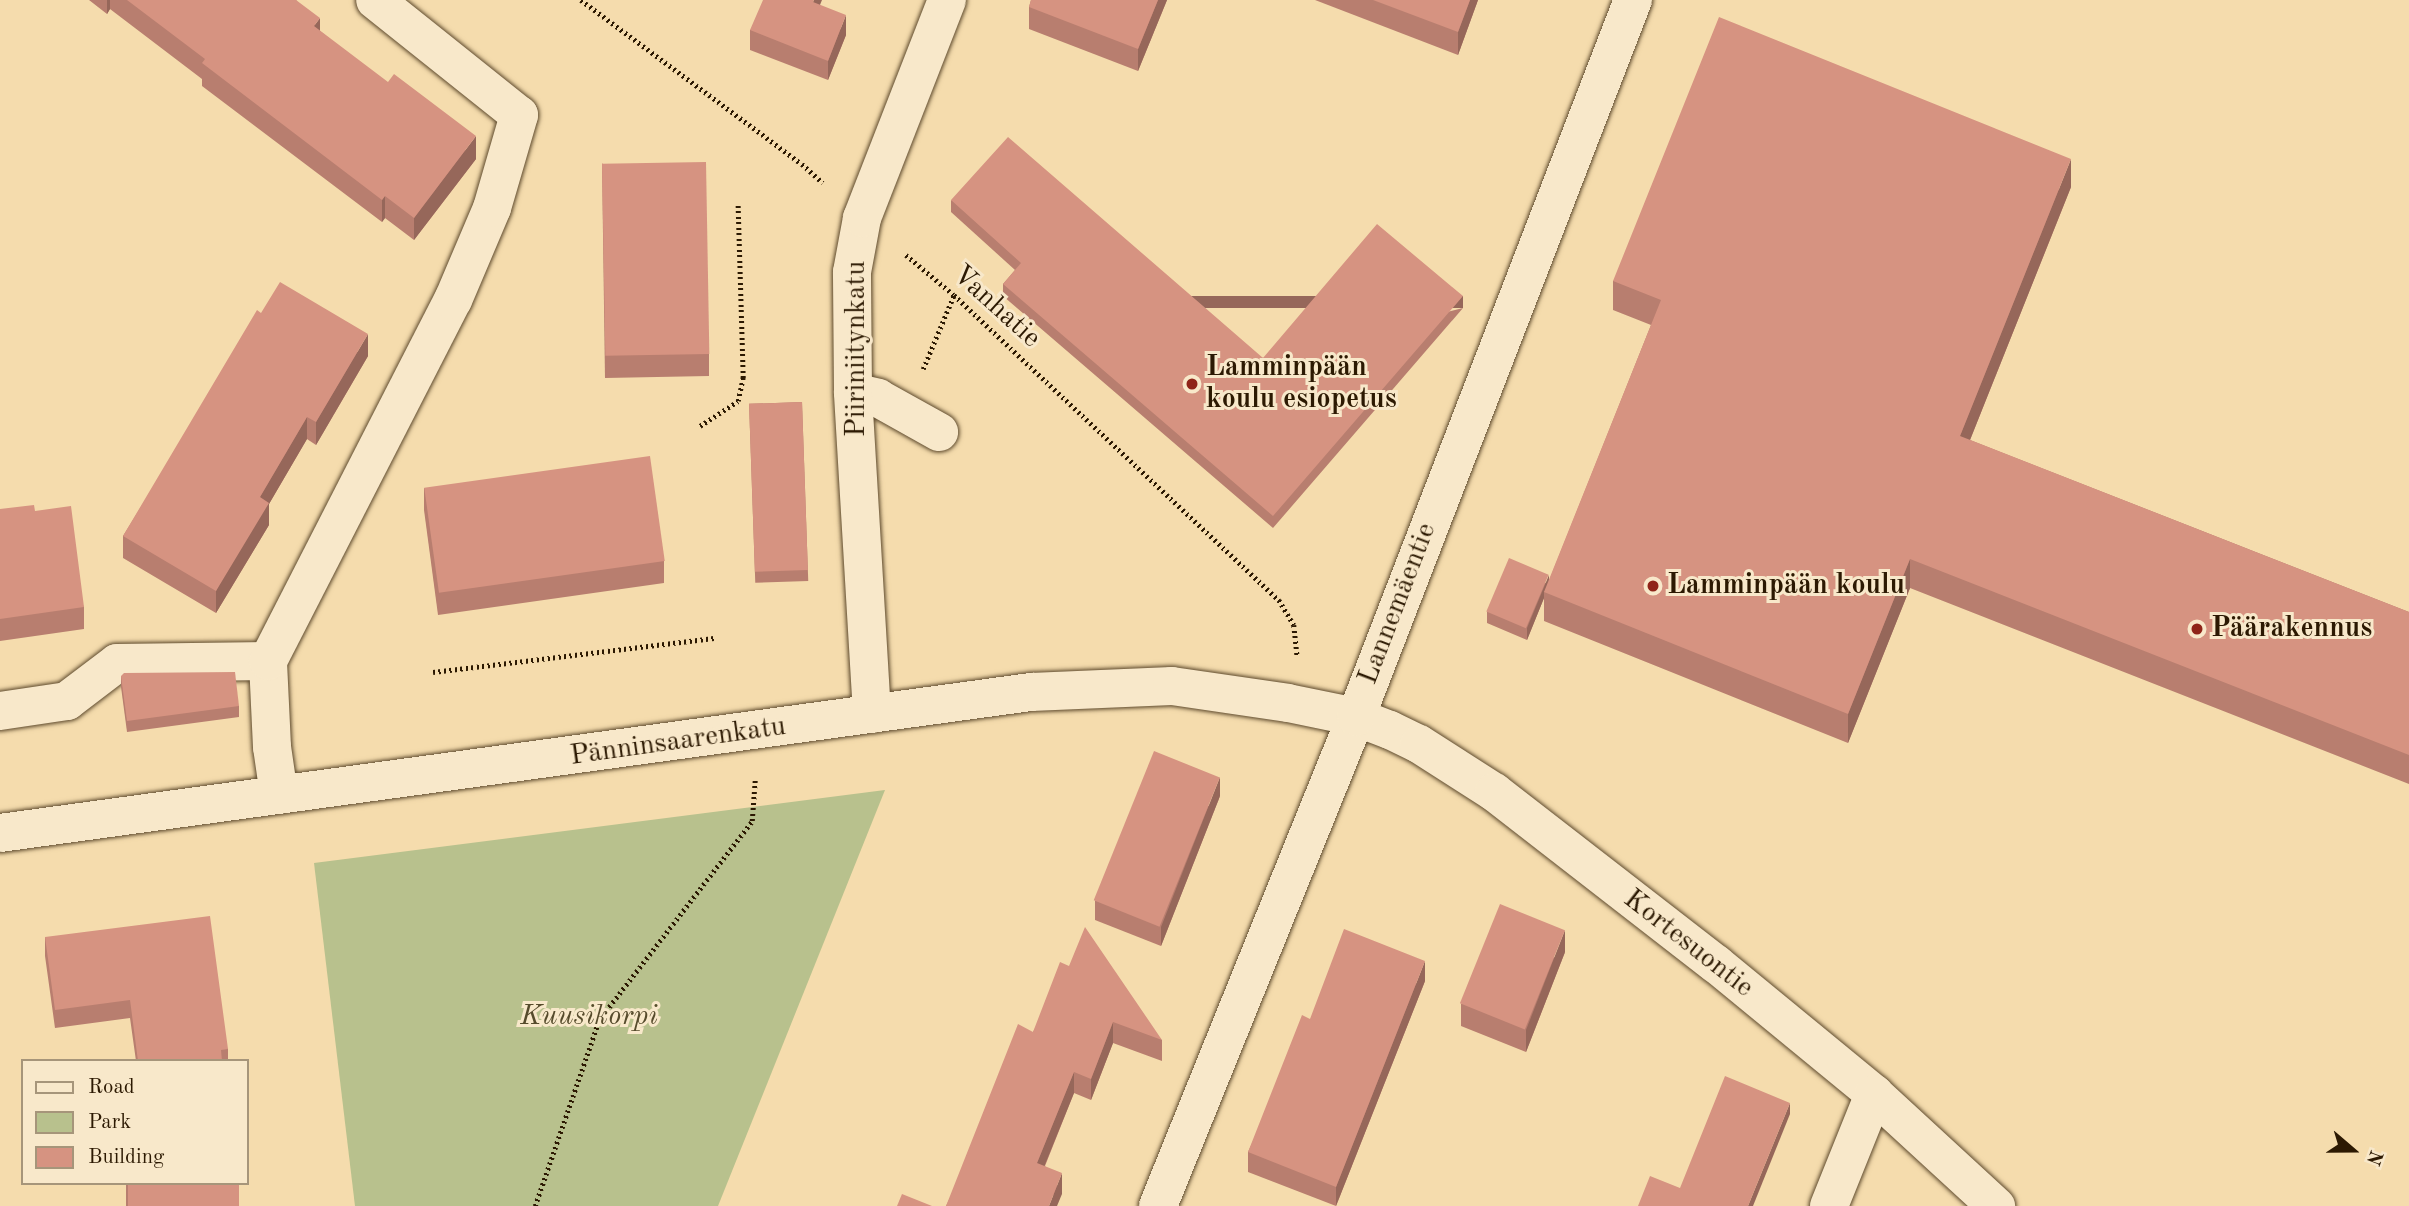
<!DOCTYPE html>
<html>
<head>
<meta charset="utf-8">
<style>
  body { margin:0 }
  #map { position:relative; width:2409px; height:1206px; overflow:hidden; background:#f5dcad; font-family:"Old Standard TT",serif }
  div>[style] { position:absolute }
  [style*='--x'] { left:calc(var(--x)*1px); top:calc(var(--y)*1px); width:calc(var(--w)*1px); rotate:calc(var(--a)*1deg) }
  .green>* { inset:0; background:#b8c18d }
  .path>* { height:4.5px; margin-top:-2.25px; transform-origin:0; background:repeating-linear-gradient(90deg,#2c1902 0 2px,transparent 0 5.5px) }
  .roads { filter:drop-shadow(0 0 2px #5e4a2d) drop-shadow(0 0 2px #5e4a2d) }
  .minor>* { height:38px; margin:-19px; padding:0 19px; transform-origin:19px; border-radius:19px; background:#f8e8ca }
  .wall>* { inset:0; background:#b87e6f; transform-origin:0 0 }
  .shaded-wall>* { inset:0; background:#96675a; transform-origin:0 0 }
  .building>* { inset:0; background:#d69381; transform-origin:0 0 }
  .dots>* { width:19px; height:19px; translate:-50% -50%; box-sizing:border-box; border:4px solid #f8e8ca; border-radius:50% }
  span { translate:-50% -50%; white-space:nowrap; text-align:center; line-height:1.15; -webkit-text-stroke:6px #f8e8ca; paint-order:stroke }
  .street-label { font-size:28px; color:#2c1902 }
  .poi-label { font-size:28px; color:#2c1902; font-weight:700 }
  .left { translate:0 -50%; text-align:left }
  .park-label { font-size:28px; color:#564b2c; font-style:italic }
  .legend { position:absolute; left:21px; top:1059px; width:228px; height:126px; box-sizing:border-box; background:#f8e8ca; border:2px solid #a6957a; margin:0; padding:9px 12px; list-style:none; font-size:21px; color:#2c1902 }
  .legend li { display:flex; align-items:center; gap:14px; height:35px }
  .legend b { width:35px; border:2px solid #a6957a }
  .north { position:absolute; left:2318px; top:1115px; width:70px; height:70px; -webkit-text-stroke:5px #f8e8ca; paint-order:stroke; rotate:110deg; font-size:19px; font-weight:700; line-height:28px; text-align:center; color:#2c1902 }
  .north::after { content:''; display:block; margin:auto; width:24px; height:32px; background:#2c1902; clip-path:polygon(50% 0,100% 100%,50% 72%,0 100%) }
</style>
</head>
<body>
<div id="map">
  <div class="green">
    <div style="clip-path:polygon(885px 790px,718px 1206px,355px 1206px,314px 863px)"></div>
  </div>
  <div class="path">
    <div style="--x:581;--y:0;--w:275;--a:36.6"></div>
    <div style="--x:802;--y:164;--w:28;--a:42"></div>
    <div style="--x:906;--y:255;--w:62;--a:39.8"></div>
    <div style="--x:954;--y:295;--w:446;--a:43.2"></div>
    <div style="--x:1279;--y:600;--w:29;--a:59"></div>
    <div style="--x:1294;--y:625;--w:31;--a:84"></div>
    <div style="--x:923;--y:369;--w:80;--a:-67.3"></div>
    <div style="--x:700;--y:426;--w:45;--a:-33.3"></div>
    <div style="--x:738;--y:401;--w:24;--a:-78"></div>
    <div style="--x:743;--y:378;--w:173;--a:-91.7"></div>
    <div style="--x:433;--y:672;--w:283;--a:-6.9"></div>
    <div style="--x:535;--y:1206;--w:197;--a:-71"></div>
    <div style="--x:599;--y:1020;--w:251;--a:-52.4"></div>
    <div style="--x:752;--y:821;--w:41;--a:-85.8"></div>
  </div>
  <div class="roads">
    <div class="minor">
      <div style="--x:853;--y:392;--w:26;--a:13"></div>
      <div style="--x:878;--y:398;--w:70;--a:29.1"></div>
      <div style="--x:0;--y:711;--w:68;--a:-8.5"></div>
      <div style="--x:67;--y:701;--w:63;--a:-37.2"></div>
      <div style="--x:117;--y:663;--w:151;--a:-0.8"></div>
      <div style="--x:872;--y:714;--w:323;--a:-93.4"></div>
      <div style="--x:853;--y:392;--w:120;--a:-90.5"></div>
      <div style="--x:852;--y:272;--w:55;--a:-79.5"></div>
      <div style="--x:862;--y:218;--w:234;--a:-68.7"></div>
      <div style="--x:279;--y:795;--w:49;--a:-98.3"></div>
      <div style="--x:272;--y:747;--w:86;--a:-92.7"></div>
      <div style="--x:268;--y:661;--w:406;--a:-62.9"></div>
      <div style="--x:453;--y:300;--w:100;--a:-67"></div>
      <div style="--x:492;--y:208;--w:97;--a:-73.8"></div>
      <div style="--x:519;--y:115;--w:184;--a:-141.4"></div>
      <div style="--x:0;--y:833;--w:1041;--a:-7.79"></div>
      <div style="--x:1031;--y:692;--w:141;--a:-2.4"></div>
      <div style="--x:1172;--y:686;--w:117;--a:8.3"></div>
      <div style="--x:1288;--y:703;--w:69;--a:11.6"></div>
      <div style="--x:1356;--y:717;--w:36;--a:21"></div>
      <div style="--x:1390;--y:730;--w:32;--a:26"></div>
      <div style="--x:1419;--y:744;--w:89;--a:32.6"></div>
      <div style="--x:1494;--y:792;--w:281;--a:37.8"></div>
      <div style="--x:1716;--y:964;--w:205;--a:39.4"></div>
      <div style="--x:1874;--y:1094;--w:166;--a:42.6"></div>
      <div style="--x:1158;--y:1206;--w:528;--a:-67.96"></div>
      <div style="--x:1356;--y:717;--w:769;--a:-68.88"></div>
      <div style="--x:1829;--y:1206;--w:121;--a:-68.1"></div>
    </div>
  </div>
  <div class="wall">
    <div style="clip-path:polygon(89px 0,296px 0,320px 31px,476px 159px,414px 240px,385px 218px,382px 222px,202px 86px,202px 79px,110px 9px,107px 14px)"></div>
    <div style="clip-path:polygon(1031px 0,1167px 0,1138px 71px,1029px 29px,1029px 7px)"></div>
    <div style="clip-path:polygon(1315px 0,1478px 0,1458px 55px)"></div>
    <div style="clip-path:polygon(820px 5px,846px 35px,828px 80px,750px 50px,750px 30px)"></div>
    <div style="clip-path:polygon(602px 163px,709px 354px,709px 376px,605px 378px)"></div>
    <div style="clip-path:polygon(2071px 187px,1970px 440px,2409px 612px,2409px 784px,1910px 588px,1848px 743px,1544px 621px,1544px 598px,1527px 640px,1487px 623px,1487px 612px,1549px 581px,1651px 325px,1613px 310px,1613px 281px)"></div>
    <div style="clip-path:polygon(951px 200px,1263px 358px,1463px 308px,1273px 528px,1003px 296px,1003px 284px,1015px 270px,951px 212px)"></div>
    <div style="clip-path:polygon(261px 313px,368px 356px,316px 445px,307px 439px,269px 504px,269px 525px,216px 613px,123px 558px,123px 536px)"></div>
    <div style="left:802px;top:402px;width:179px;height:53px;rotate:88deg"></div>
    <div style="clip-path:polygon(424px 488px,664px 561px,664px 583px,438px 615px,424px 510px)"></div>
    <div style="clip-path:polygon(0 509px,35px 511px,84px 607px,84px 629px,0 641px)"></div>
    <div style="clip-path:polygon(121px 676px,239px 706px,239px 717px,127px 732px,121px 687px)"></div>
    <div style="clip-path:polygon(1220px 796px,1161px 946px,1095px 920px,1095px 901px)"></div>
    <div style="clip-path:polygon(45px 937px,228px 1049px,228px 1061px,136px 1061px,130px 1018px,55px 1028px,45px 956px)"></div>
    <div style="clip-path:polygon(1565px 952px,1526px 1052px,1461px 1026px,1461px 1004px)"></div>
    <div style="clip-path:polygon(1069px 966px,1162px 1040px,1162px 1061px,1113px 1043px,1091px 1100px,1074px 1093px,1045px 1166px,1062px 1194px,946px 1206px,1033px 1032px)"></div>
    <div style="clip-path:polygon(1425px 981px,1336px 1206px,1248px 1172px,1248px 1152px,1310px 1019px)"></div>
    <div style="left:126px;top:1183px;width:113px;height:23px"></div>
  </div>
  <div class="shaded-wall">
    <div style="clip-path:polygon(107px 0,110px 0,110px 9px,107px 14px)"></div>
    <div style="clip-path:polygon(814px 0,822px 0,813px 22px,813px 2px)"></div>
    <div style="clip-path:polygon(1158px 0,1167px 0,1138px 71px,1138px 49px)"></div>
    <div style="clip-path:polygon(1470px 0,1478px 0,1458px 55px,1458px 32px)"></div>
    <div style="clip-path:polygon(846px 15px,846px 35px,828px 80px,828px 61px)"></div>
    <div style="clip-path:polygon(320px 18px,320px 40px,314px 26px)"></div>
    <div style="clip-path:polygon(476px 136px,476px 159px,414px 240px,414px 218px)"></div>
    <div style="clip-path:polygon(2071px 159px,2071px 187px,1960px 465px,1960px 436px)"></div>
    <div style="clip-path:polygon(385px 196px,385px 218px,382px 222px,382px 200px)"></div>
    <div style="left:1463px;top:296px;width:12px;height:291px;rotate:90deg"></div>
    <div style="clip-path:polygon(368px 334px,368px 356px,316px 445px,316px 422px)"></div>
    <div style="clip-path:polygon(307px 417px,307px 439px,269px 504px,269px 525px,216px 613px,216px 591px,260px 497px)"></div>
    <div style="clip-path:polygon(1910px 559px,1910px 588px,1848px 743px,1848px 714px)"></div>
    <div style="clip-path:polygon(1549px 575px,1549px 586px,1544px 592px,1544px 598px,1527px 640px,1527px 628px)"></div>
    <div style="clip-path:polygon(1220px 777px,1220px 796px,1161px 946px,1161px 927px)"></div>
    <div style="clip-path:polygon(1565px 930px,1565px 952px,1526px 1052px,1526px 1030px)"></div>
    <div style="clip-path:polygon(1425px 961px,1425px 981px,1336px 1206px,1336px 1187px)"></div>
    <div style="clip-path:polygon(1113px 1022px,1113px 1043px,1091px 1100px,1091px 1079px)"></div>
    <div style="clip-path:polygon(1074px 1072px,1074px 1093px,1037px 1184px,1037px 1163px)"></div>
    <div style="clip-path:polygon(1790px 1103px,1790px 1114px,1753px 1206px,1748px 1206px)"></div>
    <div style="clip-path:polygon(1062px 1173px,1062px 1194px,1057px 1206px,1049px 1206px)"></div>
  </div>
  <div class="building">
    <div style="clip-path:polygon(127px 0,296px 0,320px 18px,314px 26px,388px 82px,394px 74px,476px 136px,414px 218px,385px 196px,382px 200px,202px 63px,205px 59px)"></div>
    <div style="clip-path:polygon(763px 0,814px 0,813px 2px,846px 15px,828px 61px,750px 30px)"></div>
    <div style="clip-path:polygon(1031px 0,1158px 0,1138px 49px,1029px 7px)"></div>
    <div style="clip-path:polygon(1373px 0,1470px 0,1458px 32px)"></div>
    <div style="clip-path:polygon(1719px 17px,2071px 159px,1960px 436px,2409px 612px,2409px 755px,1910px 559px,1848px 714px,1544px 592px,1661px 300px,1613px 281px)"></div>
    <div style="clip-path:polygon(1008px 137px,1263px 358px,1377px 224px,1463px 296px,1273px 516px,1003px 284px,1021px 263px,951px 200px)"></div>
    <div style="left:706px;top:162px;width:192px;height:104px;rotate:89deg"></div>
    <div style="clip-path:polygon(280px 282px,368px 334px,316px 422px,307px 417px,260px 497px,269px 503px,216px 591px,123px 536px,257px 310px,261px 313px)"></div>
    <div style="left:802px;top:402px;width:168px;height:53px;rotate:88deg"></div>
    <div style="left:650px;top:456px;width:106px;height:228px;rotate:82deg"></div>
    <div style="clip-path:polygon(34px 505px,35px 511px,71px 506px,84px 607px,0 619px,0 509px)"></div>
    <div style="left:1509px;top:558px;width:43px;height:58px;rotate:23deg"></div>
    <div style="clip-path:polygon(235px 672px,239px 706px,127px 721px,121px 676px,124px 673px)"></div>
    <div style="left:1154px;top:751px;width:71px;height:161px;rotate:22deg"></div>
    <div style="left:1500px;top:904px;width:70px;height:107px;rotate:22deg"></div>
    <div style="clip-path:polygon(210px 916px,228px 1049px,221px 1050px,222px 1061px,138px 1061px,130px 1000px,55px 1010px,45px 937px)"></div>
    <div style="clip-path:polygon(1085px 927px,1162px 1040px,1113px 1022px,1091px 1079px,1074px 1072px,1037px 1163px,1062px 1173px,1049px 1206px,946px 1206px,1018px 1024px,1033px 1032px,1060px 962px,1069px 966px)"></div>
    <div style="clip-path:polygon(1344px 929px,1425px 961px,1336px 1187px,1248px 1152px,1302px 1015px,1310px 1019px)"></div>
    <div style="clip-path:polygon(1725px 1076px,1790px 1103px,1748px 1206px,1638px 1206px,1650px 1176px,1680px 1188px)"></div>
    <div style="left:128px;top:1183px;width:111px;height:23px"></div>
    <div style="clip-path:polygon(902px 1194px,932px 1206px,897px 1206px)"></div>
  </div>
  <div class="dots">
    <div style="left:1192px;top:384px;background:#8f2418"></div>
    <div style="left:1653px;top:586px;background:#8f2418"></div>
    <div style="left:2197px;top:629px;background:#8f2418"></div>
  </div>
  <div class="street-label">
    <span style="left:996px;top:307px;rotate:42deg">Vanhatie</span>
    <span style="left:857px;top:349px;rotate:-90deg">Piiriniitynkatu</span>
    <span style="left:1398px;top:604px;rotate:-69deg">Lannemäentie</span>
    <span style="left:678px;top:742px;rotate:-8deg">Pänninsaarenkatu</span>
    <span style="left:1688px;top:944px;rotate:38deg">Kortesuontie</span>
  </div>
  <div class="poi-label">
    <span class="left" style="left:1206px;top:384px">Lamminpään<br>koulu esiopetus</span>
    <span class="left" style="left:1667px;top:586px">Lamminpään koulu</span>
    <span class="left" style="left:2211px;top:629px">Päärakennus</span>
  </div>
  <div class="park-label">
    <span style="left:589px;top:1017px">Kuusikorpi</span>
  </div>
  <ul class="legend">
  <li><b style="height:9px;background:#f8e8ca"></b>Road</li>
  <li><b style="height:19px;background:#b8c18d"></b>Park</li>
  <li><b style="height:19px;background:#d69381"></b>Building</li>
  </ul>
  <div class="north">N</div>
</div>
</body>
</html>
